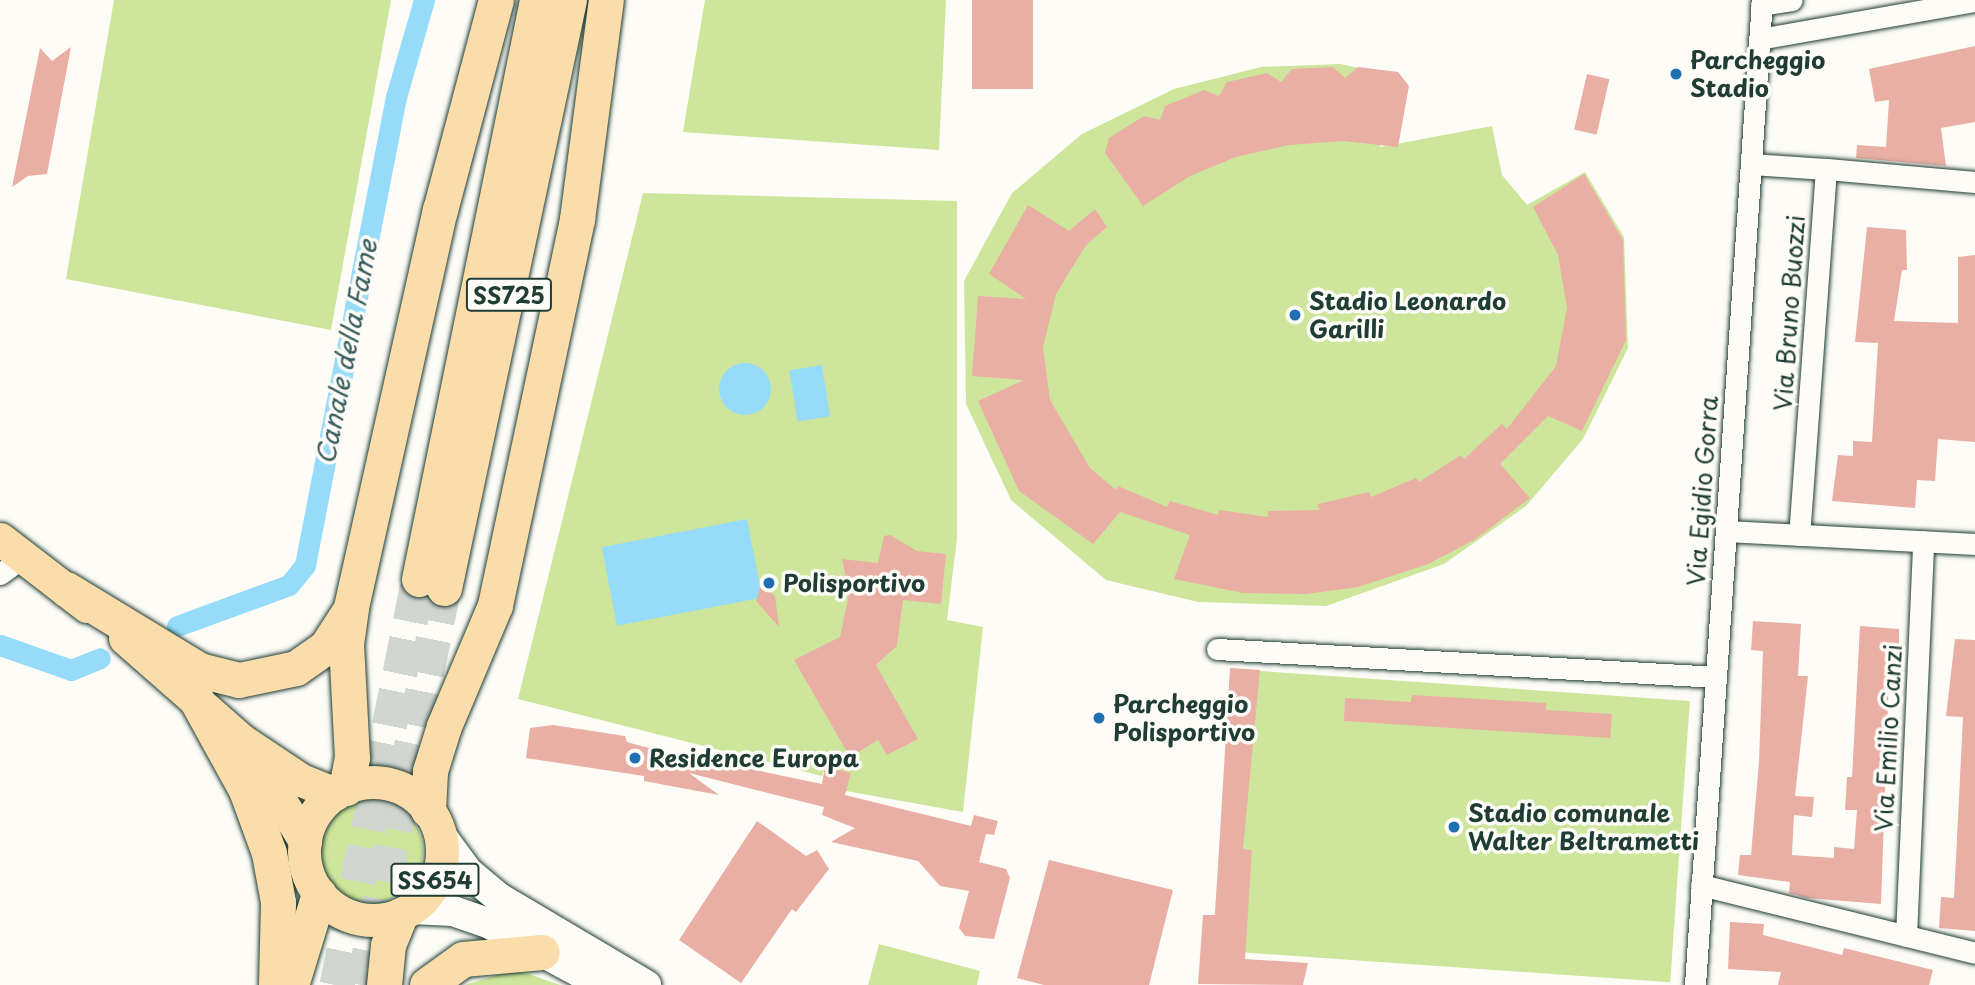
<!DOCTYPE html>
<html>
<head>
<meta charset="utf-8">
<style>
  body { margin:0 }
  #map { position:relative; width:1975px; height:985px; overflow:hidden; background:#fdfcf7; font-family:"Playpen Sans",sans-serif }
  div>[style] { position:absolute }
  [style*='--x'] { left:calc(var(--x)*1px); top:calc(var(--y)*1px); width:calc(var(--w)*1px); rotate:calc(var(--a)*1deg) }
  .green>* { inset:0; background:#cee69b; transform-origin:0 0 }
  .round { border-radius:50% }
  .water>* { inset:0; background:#97dbfa; transform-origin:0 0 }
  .canal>* { height:21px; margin:-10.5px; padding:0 10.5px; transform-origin:10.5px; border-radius:10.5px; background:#97dbfa }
  .building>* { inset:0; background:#e9afa4; transform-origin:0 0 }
  .trunk-tunnel>* { height:35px; margin-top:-17.5px; transform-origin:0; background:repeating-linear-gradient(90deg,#d1d6d0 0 35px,transparent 0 53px) }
  .roads { filter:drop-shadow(0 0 2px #1f3d34) drop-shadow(0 0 2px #1f3d34) }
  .minor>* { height:21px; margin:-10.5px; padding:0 10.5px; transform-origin:10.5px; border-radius:10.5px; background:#fdfcf7 }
  .secondary>* { height:30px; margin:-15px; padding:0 15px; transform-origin:15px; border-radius:15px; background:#fdfcf7 }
  .primary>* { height:33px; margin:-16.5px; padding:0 16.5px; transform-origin:16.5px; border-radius:16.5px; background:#fbddab }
  .primary>.ring { margin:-16.5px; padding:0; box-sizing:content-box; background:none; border:33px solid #fbddab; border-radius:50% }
  .trunk>* { height:35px; margin:-17.5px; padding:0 17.5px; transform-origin:17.5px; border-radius:17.5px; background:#fbddab }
  .dots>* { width:19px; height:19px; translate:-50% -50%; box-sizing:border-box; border:4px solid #fdfcf7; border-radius:50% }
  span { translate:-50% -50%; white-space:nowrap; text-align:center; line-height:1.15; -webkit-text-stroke:7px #fdfcf7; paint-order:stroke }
  .shield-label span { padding:2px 5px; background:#fdfcf7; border:2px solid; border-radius:5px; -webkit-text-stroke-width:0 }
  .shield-label { font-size:23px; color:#1f3d34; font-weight:700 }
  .poi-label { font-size:24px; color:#1f3d34; font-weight:700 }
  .left { translate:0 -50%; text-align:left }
  .street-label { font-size:24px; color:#1f3d34 }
  .water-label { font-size:26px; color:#375d5c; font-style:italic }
</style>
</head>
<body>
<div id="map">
  <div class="green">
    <div style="clip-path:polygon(114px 0,391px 0,331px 330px,66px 279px)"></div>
    <div style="clip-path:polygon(705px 0,946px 0,939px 150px,683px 132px)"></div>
    <div style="clip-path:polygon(1340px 64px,1387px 74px,1380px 147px,1492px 126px,1502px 175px,1527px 205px,1585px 172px,1624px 237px,1628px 348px,1583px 439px,1526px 506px,1444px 564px,1326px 606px,1198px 602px,1106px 580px,1011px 500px,966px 404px,964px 281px,1012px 193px,1082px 134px,1174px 89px,1261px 67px)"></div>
    <div style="clip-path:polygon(643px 193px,957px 201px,957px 538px,947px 620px,983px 627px,963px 812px,846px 791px,825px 766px,822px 776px,518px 699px)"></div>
    <div style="left:1232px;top:669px;width:459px;height:282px;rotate:4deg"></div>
    <div class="round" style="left:319px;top:799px;width:104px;height:104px"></div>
    <div style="clip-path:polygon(879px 944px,980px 971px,977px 985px,868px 985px)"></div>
    <div style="clip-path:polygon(510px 971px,526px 973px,560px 985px,465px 985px)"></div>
  </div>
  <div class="water">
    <div class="round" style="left:719px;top:363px;width:52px;height:52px"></div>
    <div style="left:822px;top:365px;width:52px;height:33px;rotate:81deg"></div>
    <div style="left:747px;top:519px;width:80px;height:148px;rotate:79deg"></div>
  </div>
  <div class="canal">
    <div style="--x:177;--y:626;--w:119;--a:-20.1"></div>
    <div style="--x:289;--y:585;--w:26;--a:-51"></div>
    <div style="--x:305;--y:565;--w:477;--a:-79"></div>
    <div style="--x:396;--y:97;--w:101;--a:-73.9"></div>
    <div style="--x:0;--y:645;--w:75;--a:19.4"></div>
    <div style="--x:71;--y:670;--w:31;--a:-22"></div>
  </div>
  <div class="building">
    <div style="left:972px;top:0;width:61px;height:89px"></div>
    <div style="clip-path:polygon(1975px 46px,1975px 122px,1941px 128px,1946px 166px,1856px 158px,1857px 145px,1886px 147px,1889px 100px,1875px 102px,1869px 69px)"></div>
    <div style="clip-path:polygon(71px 47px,47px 174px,28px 176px,12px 187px,40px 48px,52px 61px)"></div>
    <div style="clip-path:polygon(1333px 67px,1345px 78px,1358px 67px,1398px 72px,1409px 86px,1398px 147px,1343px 141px,1289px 145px,1236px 157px,1190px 176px,1143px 206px,1105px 153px,1109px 138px,1144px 116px,1160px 120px,1165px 106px,1204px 90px,1219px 96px,1227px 82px,1267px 73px,1281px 82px,1292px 69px)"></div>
    <div style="left:1587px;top:74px;width:23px;height:57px;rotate:13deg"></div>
    <div style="clip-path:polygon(1584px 174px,1623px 240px,1626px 340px,1582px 431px,1548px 416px,1500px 464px,1530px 498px,1474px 540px,1428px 564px,1358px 587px,1306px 594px,1243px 593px,1174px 579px,1190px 535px,1120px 512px,1093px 544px,1019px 491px,978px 401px,1024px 380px,972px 376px,978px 296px,1026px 299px,989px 274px,1028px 205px,1069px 231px,1095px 209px,1107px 227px,1086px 245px,1056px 294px,1043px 347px,1050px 400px,1090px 468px,1116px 490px,1118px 486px,1167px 507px,1170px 501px,1218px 515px,1219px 510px,1268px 517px,1268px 511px,1319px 510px,1318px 504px,1369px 492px,1371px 497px,1416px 478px,1419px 482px,1461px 455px,1464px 459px,1502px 424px,1507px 429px,1556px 366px,1567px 308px,1558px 255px,1533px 207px)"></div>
    <div style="clip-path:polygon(1867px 227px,1906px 230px,1907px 270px,1902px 270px,1894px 321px,1958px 323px,1958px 257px,1975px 255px,1975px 442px,1938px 439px,1935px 481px,1917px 480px,1915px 508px,1832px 501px,1838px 455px,1853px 456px,1853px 441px,1872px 442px,1878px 343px,1855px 342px)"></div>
    <div style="clip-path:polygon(890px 535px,917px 551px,946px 554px,941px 604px,903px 600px,897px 646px,876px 665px,918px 739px,887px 755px,878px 740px,850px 757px,794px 660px,840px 637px,849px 594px,842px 559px,878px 563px,884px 536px)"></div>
    <div style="clip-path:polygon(761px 586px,775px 596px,779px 627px,756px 601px)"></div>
    <div style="clip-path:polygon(1753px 621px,1801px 624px,1798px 676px,1808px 676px,1795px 796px,1814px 797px,1812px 817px,1794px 815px,1792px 855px,1834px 858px,1834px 847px,1854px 849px,1857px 810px,1845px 810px,1847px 777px,1852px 777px,1860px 626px,1899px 629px,1899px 647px,1890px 647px,1881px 904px,1807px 898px,1789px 893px,1790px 882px,1738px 875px,1740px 855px,1751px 855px,1759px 762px,1763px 651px,1751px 650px)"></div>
    <div style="clip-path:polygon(1955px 639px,1975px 640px,1975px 931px,1939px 928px,1941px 897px,1954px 898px,1963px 717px,1946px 716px)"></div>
    <div style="clip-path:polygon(1230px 668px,1260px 670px,1243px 849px,1252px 850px,1245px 959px,1308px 963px,1303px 985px,1198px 984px,1203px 915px,1215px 915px)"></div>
    <div style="clip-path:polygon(1412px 695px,1546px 703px,1546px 710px,1612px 714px,1610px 738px,1344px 721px,1345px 698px,1411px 702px)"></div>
    <div style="clip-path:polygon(553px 725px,625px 736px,627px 742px,641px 746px,822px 784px,825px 766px,851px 773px,845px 795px,971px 826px,974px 815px,998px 821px,994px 835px,986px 834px,979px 862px,1006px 869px,1010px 878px,994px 939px,965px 936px,959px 928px,969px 891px,940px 886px,918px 861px,831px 842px,855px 828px,822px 815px,824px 807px,689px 773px,719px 795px,644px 781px,644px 776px,526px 758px,530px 728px)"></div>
    <div style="clip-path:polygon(757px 821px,806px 856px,817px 850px,829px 869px,796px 912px,792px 909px,741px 983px,679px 940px)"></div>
    <div style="clip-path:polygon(1049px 860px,1173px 890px,1149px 985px,1044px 985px,1017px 978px)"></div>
    <div style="clip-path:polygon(1730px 922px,1764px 924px,1763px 935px,1842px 955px,1844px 948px,1933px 970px,1929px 985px,1778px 985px,1781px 972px,1728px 969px)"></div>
  </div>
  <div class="trunk-tunnel">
    <div style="--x:337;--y:985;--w:414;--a:-78.6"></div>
    <div style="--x:363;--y:985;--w:405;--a:-78.5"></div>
  </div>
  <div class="roads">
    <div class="minor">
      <div style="--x:1761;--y:5;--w:31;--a:-9"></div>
      <div style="--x:1759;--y:39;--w:219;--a:-10"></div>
      <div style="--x:1751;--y:164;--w:75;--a:3.8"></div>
      <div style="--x:1826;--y:169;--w:367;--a:94.2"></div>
      <div style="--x:1826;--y:169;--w:150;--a:5"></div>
      <div style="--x:1727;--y:531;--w:248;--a:3"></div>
      <div style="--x:0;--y:574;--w:31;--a:-36"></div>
      <div style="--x:1217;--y:649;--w:498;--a:3.2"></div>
      <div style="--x:1701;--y:885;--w:282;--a:13.9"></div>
      <div style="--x:1906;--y:936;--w:395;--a:-87.5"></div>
      <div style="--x:1695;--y:985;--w:987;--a:-86.11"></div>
    </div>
    <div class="secondary">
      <div style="--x:440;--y:834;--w:47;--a:53.6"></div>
      <div style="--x:468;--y:872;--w:40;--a:40"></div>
      <div style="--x:499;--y:898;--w:171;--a:30.6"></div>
      <div style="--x:411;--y:909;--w:42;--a:2.7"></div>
      <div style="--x:453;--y:911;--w:39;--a:19"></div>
      <div style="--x:490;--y:924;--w:129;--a:28.2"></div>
    </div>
    <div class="primary">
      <div style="--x:0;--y:539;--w:110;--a:37.6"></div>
      <div style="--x:125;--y:638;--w:154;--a:41.3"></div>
      <div style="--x:241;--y:740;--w:72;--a:33.7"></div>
      <div style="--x:301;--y:780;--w:37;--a:22"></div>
      <div style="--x:253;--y:756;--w:100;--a:58.5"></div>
      <div class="ring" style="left:304px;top:782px;width:105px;height:105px"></div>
    </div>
    <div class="trunk">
      <div style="--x:419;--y:579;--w:591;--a:-78.48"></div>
      <div style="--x:444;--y:588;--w:601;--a:-78"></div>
      <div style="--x:66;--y:589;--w:156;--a:31.3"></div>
      <div style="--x:199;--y:670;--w:41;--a:14"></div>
      <div style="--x:239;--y:680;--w:58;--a:-11.9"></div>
      <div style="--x:296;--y:668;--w:37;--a:-35"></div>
      <div style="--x:326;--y:647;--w:40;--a:-57.1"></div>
      <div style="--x:196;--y:699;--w:104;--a:61.2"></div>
      <div style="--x:246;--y:790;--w:67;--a:69.9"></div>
      <div style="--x:269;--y:853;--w:50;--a:79.6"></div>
      <div style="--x:278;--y:902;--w:83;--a:91.4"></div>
      <div style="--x:346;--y:788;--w:31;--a:-79"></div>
      <div style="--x:352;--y:758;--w:114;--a:-93"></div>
      <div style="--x:346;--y:644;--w:37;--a:-82"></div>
      <div style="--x:351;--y:607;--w:407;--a:-77.4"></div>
      <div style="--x:440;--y:210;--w:217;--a:-75.1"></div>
      <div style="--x:428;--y:810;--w:39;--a:-87"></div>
      <div style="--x:430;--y:771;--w:47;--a:-72.7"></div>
      <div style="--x:444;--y:726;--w:131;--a:-67.1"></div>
      <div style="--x:495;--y:605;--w:395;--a:-78"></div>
      <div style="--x:577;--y:219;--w:221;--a:-82.5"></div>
      <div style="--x:291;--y:985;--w:95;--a:-72.9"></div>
      <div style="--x:384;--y:985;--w:40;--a:-84.3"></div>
      <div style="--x:388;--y:945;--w:32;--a:-68"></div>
      <div style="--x:427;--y:985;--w:44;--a:-35.8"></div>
      <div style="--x:463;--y:959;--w:79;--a:-5.1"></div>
    </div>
  </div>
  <div class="dots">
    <div style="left:1676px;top:74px;background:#1f6fb2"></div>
    <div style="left:1295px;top:315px;background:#1f6fb2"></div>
    <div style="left:769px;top:583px;background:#1f6fb2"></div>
    <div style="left:1099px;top:718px;background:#1f6fb2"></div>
    <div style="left:635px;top:758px;background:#1f6fb2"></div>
    <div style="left:1454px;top:827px;background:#1f6fb2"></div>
  </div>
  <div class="shield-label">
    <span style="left:509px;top:295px">SS725</span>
    <span style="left:435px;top:880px">SS654</span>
  </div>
  <div class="poi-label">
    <span class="left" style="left:1690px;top:74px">Parcheggio<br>Stadio</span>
    <span class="left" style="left:1309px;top:315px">Stadio Leonardo<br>Garilli</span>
    <span class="left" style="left:783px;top:583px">Polisportivo</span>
    <span class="left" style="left:1113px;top:718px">Parcheggio<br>Polisportivo</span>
    <span class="left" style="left:649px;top:758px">Residence Europa</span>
    <span class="left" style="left:1468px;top:827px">Stadio comunale<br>Walter Beltrametti</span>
  </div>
  <div class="street-label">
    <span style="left:1789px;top:313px;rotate:-86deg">Via Bruno Buozzi</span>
    <span style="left:1702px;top:491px;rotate:-86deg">Via Egidio Gorra</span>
    <span style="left:1888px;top:738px;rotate:-87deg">Via Emilio Canzi</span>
  </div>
  <div class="water-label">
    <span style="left:346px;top:352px;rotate:-79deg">Canale della Fame</span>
  </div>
</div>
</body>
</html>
